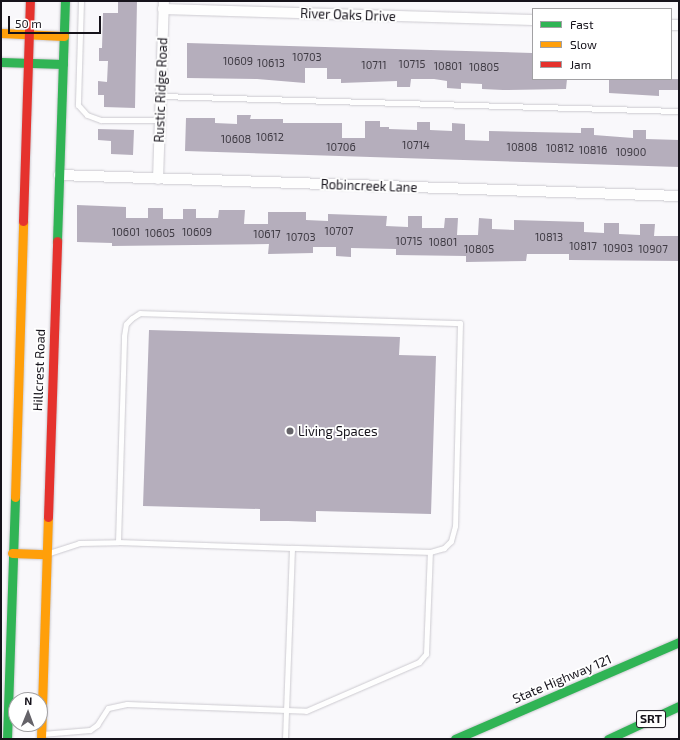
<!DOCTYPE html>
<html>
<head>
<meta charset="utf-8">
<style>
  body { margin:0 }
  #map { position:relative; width:680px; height:740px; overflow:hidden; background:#f9f8fb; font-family:"Exo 2",sans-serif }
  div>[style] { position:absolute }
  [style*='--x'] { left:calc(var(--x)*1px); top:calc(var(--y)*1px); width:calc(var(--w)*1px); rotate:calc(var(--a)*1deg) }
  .building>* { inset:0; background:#b5aebc }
  .roads { filter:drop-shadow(0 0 1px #cccad0) drop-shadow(0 0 1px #cccad0) }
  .lane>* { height:5px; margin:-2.5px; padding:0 2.5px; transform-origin:2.5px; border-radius:2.5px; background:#fefefe }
  .street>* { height:10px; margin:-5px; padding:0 5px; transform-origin:5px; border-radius:5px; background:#fefefe }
  .fast>* { height:9px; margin:-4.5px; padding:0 4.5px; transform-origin:4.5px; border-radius:4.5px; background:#30b455 }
  .slow>* { height:9px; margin:-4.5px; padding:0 4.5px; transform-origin:4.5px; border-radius:4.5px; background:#ff9f0a }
  .jam>* { height:9px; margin:-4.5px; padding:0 4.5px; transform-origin:4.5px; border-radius:4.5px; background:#e5322d }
  .dots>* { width:11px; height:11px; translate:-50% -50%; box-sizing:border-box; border:2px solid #fff; border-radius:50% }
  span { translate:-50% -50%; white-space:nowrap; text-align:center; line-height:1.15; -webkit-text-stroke:3.5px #fff; paint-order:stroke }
  .number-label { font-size:11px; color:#3e3a43 }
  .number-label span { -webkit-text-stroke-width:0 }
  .shield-label span { padding:1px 3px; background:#fff; border:1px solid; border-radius:3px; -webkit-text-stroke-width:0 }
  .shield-label { font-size:12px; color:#16131b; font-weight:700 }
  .street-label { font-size:13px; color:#16131b }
  .poi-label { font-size:13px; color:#16131b }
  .left { translate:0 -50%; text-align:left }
  .frame { position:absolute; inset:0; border:2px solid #16131b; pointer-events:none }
  .legend { position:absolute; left:532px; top:8px; width:140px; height:72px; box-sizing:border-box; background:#fff; border:1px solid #a2a1a4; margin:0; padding:5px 7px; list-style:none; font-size:12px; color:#16131b }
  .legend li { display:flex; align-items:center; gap:8px; height:20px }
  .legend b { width:20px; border:1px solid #a2a1a4 }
  .north { position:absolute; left:8px; top:692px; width:40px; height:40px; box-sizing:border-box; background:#fff; border:1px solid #a2a1a4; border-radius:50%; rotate:1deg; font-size:11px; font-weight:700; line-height:16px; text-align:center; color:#16131b }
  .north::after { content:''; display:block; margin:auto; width:14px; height:18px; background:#656369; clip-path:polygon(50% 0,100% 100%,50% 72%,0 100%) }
  .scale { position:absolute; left:8px; top:16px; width:93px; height:18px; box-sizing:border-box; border:2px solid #16131b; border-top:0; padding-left:5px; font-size:12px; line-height:14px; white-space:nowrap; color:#16131b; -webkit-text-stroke:3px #fff; paint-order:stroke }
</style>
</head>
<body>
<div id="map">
  <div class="building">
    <div style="clip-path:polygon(118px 1px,137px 1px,135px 108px,104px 107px,104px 95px,98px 95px,98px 81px,107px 82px,108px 61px,99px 61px,99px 48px,102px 48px,103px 13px,118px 13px)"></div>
    <div style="clip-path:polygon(187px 43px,532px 53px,532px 79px,567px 79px,566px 89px,503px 90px,482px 89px,482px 84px,461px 83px,461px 89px,447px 88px,447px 81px,434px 79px,411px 79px,410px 87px,397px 87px,397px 81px,341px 83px,341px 79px,327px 79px,327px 68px,305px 68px,305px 83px,257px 79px,187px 78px)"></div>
    <div style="clip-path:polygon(609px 79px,679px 79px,679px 90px,659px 90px,659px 96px,609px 93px)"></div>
    <div style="clip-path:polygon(237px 115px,251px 115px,250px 119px,283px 119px,283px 123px,342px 123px,342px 138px,365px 138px,365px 121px,380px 121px,380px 127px,389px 127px,389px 129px,417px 130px,417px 122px,430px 122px,430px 130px,452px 131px,452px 123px,465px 124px,465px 140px,489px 141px,489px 131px,581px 133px,581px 128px,594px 128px,594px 135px,633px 138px,633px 130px,646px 130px,646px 139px,679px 140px,679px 167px,185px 151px,186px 118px,215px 118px,215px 123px,237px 124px)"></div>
    <div style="clip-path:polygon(98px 129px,134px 130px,133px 155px,111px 154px,111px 141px,98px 140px)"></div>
    <div style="clip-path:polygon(77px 205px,126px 207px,126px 218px,148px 218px,148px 208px,163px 208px,163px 219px,183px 219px,183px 209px,196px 209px,196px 218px,218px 218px,219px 210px,245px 210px,244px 224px,268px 224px,268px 212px,306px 212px,306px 220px,328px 221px,328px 214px,387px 216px,386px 226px,408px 227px,408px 216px,422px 216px,422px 228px,444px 228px,445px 218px,458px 218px,457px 235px,478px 235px,479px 218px,492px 219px,492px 229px,514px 230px,514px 220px,584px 222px,584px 232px,604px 233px,604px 223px,619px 223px,619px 234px,640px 235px,640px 224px,655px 224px,654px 236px,679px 236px,679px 261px,569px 260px,569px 254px,527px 254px,526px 261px,466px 262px,466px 256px,396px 255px,396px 249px,351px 248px,351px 257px,336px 256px,336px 247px,313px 247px,313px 253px,268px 254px,269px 244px,112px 246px,112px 243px,77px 242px)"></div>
    <div style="clip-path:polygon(149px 330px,400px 337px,399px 355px,436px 356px,431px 514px,316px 511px,316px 522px,288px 521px,260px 521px,260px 509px,143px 506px)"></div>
  </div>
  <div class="roads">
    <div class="lane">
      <div style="--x:81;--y:1;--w:104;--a:91.7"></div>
      <div style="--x:78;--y:105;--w:13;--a:48"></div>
      <div style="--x:87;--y:115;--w:15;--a:20"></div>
      <div style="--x:101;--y:120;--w:59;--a:0"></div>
      <div style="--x:160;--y:96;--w:519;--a:1.66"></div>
      <div style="--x:118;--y:542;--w:206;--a:-88.3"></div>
      <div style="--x:124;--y:336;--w:12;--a:-81"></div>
      <div style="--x:126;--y:324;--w:8;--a:-45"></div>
      <div style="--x:132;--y:318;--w:9;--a:-32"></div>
      <div style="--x:140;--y:313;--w:320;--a:1.8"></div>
      <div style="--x:460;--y:323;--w:203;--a:91.4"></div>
      <div style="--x:455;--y:526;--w:16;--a:105"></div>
      <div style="--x:451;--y:541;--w:10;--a:135"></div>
      <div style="--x:444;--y:548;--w:15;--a:164"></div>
      <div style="--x:49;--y:553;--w:32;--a:-18"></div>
      <div style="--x:79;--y:543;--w:39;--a:-1"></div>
      <div style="--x:118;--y:542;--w:174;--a:2"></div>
      <div style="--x:292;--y:548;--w:191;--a:92.1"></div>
      <div style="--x:42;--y:734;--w:48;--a:-4.8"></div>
      <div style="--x:90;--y:730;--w:9;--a:-36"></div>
      <div style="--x:97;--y:725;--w:20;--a:-57"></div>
      <div style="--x:108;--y:708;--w:19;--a:-12"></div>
      <div style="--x:127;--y:704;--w:179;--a:2.2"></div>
      <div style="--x:306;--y:711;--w:123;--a:-23.4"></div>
      <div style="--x:419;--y:662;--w:11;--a:-49"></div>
      <div style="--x:426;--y:654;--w:102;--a:-87.8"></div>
      <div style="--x:430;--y:552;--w:138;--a:-178.3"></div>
    </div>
    <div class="street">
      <div style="--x:163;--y:9;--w:370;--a:1.7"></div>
      <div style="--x:671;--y:25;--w:8;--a:0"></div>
      <div style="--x:59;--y:175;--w:620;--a:1.94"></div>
      <div style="--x:158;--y:179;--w:178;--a:-88.1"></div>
    </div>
    <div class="fast">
      <div style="--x:1;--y:62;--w:62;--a:1.8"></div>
      <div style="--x:57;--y:241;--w:240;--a:-88.1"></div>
      <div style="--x:7;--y:739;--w:242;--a:-88.1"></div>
      <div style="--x:455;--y:739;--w:244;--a:-23.4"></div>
      <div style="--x:608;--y:739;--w:78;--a:-24.9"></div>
    </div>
    <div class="slow">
      <div style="--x:1;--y:33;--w:63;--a:2.7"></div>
      <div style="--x:15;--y:497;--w:276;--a:-88.3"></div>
      <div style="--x:12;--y:553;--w:34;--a:2"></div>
      <div style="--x:41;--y:739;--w:222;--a:-88.2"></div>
    </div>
    <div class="jam">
      <div style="--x:23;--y:221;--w:220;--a:-88.2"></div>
      <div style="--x:48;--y:517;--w:276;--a:-88.1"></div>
    </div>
  </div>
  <div class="dots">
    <div style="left:290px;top:431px;background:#656369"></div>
  </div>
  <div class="number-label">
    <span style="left:307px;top:57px">10703</span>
    <span style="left:238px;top:61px">10609</span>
    <span style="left:271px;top:63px">10613</span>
    <span style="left:412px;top:64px">10715</span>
    <span style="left:374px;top:65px">10711</span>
    <span style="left:448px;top:66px">10801</span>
    <span style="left:484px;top:67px">10805</span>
    <span style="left:270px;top:137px">10612</span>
    <span style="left:236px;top:139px">10608</span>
    <span style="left:416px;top:145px">10714</span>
    <span style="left:341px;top:147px">10706</span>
    <span style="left:522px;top:147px">10808</span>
    <span style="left:560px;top:148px">10812</span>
    <span style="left:593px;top:150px">10816</span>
    <span style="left:631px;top:152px">10900</span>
    <span style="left:339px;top:231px">10707</span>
    <span style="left:126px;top:232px">10601</span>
    <span style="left:197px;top:232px">10609</span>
    <span style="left:160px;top:233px">10605</span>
    <span style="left:267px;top:234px">10617</span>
    <span style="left:301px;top:237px">10703</span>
    <span style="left:549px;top:237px">10813</span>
    <span style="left:409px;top:241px">10715</span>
    <span style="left:443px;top:242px">10801</span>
    <span style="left:583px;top:246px">10817</span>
    <span style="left:618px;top:248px">10903</span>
    <span style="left:479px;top:249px">10805</span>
    <span style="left:653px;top:249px">10907</span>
  </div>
  <div class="shield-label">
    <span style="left:651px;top:719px">SRT</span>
  </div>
  <div class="street-label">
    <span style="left:348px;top:15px;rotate:2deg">River Oaks Drive</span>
    <span style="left:161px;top:90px;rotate:-88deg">Rustic Ridge Road</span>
    <span style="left:369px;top:186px;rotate:2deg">Robincreek Lane</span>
    <span style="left:39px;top:370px;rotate:-88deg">Hillcrest Road</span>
    <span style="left:562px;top:679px;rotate:-23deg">State Highway 121</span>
  </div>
  <div class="poi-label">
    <span class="left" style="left:298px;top:431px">Living Spaces</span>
  </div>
  <div class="frame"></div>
  <ul class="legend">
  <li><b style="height:5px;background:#30b455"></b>Fast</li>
  <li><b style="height:5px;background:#ff9f0a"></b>Slow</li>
  <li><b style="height:5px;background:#e5322d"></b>Jam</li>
  </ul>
  <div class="north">N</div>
  <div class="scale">50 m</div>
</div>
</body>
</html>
